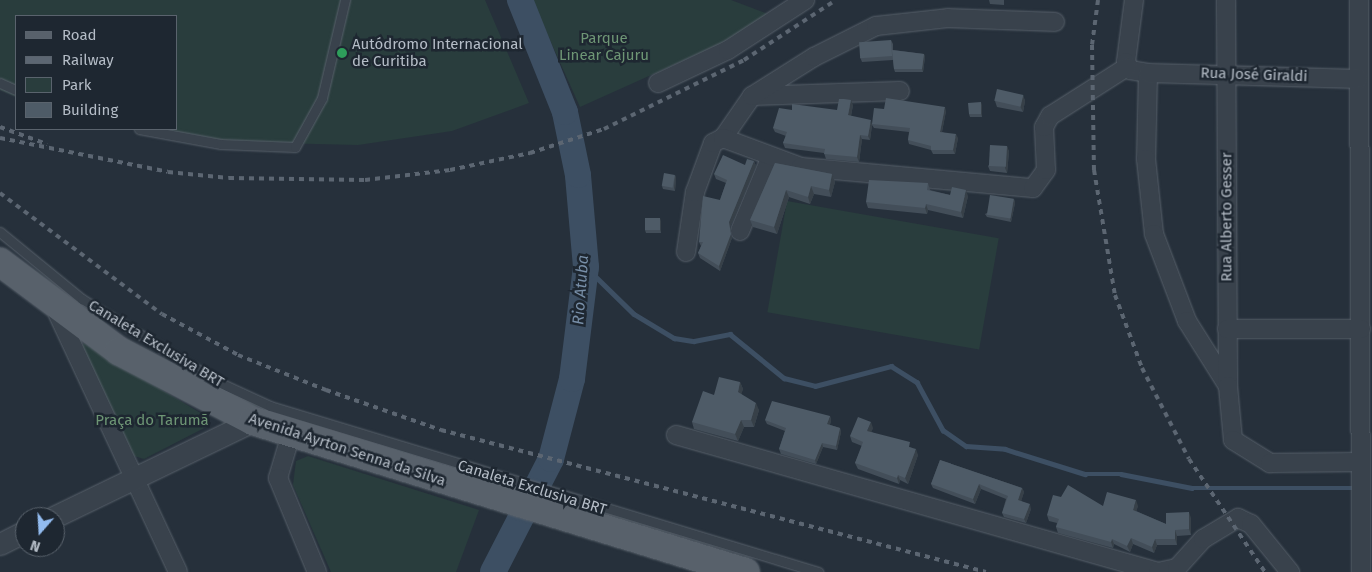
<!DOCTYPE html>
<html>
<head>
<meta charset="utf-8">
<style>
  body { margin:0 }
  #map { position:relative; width:1372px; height:572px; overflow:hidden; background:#26303b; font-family:"Fira Sans",sans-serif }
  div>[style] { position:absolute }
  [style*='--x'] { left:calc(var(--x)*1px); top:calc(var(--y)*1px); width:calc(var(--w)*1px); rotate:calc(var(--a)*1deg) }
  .green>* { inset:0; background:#293d3d; transform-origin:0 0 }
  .stream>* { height:4.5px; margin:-2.25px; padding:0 2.25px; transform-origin:2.25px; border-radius:2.25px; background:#3d4f63 }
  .river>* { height:26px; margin:-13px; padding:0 13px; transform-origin:13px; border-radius:13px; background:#3d4f63 }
  .roads { filter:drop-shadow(0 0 1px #57606a) drop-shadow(0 0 1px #57606a) }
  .service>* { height:9px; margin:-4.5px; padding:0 4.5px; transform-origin:4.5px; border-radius:4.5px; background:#39424c }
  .minor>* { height:18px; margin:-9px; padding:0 9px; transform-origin:9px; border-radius:9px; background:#39424c }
  .tertiary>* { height:21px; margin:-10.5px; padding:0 10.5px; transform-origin:10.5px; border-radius:10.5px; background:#39424c }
  .primary>* { height:28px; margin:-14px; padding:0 14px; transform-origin:14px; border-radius:14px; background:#58616b }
  .rail>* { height:4px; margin-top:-2px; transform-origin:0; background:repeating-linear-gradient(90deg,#5c6672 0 5px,transparent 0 10px) }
  .wall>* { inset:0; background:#434e59 }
  .shaded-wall>* { inset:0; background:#374048 }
  .building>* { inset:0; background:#4e5b67; transform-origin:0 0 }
  .dots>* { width:14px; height:14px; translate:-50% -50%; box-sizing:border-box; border:2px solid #1e2731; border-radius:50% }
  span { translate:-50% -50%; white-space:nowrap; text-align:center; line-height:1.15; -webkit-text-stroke:5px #1e2731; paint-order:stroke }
  .park-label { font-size:15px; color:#6e9675 }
  .poi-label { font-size:15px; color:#b5bdc7 }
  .left { translate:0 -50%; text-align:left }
  .street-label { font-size:15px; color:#b5bdc7 }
  .water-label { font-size:16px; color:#788fa8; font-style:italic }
  .legend { position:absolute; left:15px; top:15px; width:162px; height:115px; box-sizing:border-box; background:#1e2731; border:1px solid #5a636d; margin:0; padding:6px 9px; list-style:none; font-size:15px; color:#b5bdc7 }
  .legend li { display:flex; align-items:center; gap:10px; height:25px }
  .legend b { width:25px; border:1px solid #5a636d }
  .north { position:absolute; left:15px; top:507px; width:50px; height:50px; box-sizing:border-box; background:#1e2731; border:1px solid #5a636d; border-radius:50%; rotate:199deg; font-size:14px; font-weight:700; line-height:20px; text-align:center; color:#b5bdc7 }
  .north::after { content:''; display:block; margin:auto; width:18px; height:22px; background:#92bbef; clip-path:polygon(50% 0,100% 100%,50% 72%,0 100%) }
</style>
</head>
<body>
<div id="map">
  <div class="green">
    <div style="clip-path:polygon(0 0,485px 0,529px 103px,452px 131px,358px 145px,192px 141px,136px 129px,176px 129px,176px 16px,16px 16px,16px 97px,0 90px)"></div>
    <div style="clip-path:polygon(532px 0,731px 0,768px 14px,720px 44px,580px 107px)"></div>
    <div style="left:787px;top:201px;width:215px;height:113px;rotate:10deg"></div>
    <div style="clip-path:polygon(84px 343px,207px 417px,210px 425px,144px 459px,134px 456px,81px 348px)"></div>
    <div style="clip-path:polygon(308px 456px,479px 510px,456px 572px,331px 572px,293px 485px,296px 461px)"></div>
  </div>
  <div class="stream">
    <div style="--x:586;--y:267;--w:67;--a:44.4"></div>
    <div style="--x:634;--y:314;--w:47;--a:31"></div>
    <div style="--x:674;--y:338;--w:20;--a:9"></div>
    <div style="--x:694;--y:341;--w:37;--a:-11"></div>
    <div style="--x:730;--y:334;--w:70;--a:39.2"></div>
    <div style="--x:784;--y:378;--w:32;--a:14"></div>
    <div style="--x:815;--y:386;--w:79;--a:-14.7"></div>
    <div style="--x:891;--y:366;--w:31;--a:32"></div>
    <div style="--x:917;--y:382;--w:55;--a:61.6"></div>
    <div style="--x:943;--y:430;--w:28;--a:35"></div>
    <div style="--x:966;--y:446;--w:39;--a:4"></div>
    <div style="--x:1005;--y:449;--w:84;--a:17.4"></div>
    <div style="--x:1085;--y:474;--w:36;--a:0"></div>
    <div style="--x:1121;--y:474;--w:72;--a:11.2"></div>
    <div style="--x:1192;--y:488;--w:164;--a:0"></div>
  </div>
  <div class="river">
    <div style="--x:493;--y:572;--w:127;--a:-62.8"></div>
    <div style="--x:551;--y:459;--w:83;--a:-75.3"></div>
    <div style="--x:572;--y:379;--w:113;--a:-82.9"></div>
    <div style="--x:586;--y:267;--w:92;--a:-95"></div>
    <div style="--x:578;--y:175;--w:64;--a:-101.7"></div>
    <div style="--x:565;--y:112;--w:121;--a:-111.9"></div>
  </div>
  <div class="roads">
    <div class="service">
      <div style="--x:0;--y:83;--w:17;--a:24"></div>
      <div style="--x:139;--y:129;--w:83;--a:10.4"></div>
      <div style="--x:221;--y:144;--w:74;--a:2.3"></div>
      <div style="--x:295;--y:147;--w:56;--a:-61.1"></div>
      <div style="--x:322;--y:98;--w:101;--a:-76.8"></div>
      <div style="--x:0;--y:232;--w:106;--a:39.3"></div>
      <div style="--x:82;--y:299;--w:159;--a:31.4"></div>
      <div style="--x:218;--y:382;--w:57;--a:24.8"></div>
      <div style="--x:270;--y:406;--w:573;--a:16.85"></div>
    </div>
    <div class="minor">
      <div style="--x:1134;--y:0;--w:63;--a:97.4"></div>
      <div style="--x:1126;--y:62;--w:9;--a:63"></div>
      <div style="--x:1130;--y:70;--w:18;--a:9"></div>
      <div style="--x:1148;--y:73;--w:86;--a:91.3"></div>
      <div style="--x:1146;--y:159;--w:75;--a:83.9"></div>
      <div style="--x:1154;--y:234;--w:93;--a:69.2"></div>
      <div style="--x:1187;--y:321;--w:77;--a:57.8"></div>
      <div style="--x:1226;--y:0;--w:386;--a:89.7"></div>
      <div style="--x:1228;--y:386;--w:54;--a:84.7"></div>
      <div style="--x:1233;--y:440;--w:44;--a:31.9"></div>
      <div style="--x:1270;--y:463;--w:91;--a:-0.6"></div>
      <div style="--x:1359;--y:0;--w:572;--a:89.8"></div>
      <div style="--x:1148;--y:73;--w:211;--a:1.6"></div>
      <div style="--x:658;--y:83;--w:77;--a:-25.2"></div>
      <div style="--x:728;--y:50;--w:92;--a:-33"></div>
      <div style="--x:752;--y:96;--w:148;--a:-1.9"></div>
      <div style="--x:723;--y:138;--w:51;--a:-55.4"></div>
      <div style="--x:752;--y:96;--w:73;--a:-32.2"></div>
      <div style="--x:814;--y:57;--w:69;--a:-26.6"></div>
      <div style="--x:876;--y:26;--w:72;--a:-6.3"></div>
      <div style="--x:948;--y:18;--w:107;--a:2.1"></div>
      <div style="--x:740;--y:231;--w:78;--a:-67.4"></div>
      <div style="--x:686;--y:252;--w:61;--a:-81.5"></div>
      <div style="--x:695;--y:192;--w:52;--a:-69.8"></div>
      <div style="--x:713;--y:143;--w:11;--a:-27"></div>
      <div style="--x:723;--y:138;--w:83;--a:20.4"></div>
      <div style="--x:801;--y:167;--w:233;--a:5.2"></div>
      <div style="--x:1033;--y:188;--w:22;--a:-54"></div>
      <div style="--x:1046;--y:170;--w:43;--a:-92.7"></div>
      <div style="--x:1044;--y:127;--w:13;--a:-61"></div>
      <div style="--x:1050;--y:116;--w:91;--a:-32.5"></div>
      <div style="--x:54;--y:306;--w:293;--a:65"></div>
      <div style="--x:1227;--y:329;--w:134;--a:0"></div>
      <div style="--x:291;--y:434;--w:46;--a:106.5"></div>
      <div style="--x:278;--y:478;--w:102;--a:67.5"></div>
      <div style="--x:676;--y:435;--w:501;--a:15.87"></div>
      <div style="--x:1158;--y:572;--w:19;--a:-12"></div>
      <div style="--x:1177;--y:568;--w:39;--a:-48"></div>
      <div style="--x:1203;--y:539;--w:41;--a:-31"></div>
      <div style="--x:1238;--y:518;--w:14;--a:25"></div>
      <div style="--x:1251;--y:524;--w:62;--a:50.9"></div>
    </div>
    <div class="tertiary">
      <div style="--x:54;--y:517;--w:221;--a:-25.8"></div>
      <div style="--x:0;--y:544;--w:28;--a:-27"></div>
    </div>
    <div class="primary">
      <div style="--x:0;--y:262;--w:149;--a:36.8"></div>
      <div style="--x:119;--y:351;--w:151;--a:27.6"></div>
      <div style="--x:253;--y:421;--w:515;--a:17.06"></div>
    </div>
  </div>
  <div class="rail">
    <div style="--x:1098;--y:0;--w:45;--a:97.6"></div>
    <div style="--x:1092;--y:45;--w:125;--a:89.1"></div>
    <div style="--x:1094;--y:170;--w:127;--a:80.5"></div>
    <div style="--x:1115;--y:295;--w:78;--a:69.7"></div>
    <div style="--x:1142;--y:368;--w:102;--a:62.7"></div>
    <div style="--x:1189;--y:459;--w:136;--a:56.1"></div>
    <div style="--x:0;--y:127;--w:50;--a:19.9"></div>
    <div style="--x:0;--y:138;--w:171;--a:11.4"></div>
    <div style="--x:168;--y:172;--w:61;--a:5.6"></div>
    <div style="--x:229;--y:178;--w:136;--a:0.8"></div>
    <div style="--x:365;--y:180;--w:86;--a:-6.7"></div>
    <div style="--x:450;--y:170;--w:82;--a:-12"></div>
    <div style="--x:530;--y:153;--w:78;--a:-18"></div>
    <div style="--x:604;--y:129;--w:156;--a:-26.2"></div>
    <div style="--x:744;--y:60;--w:110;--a:-33.1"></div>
    <div style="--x:0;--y:193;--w:202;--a:36.8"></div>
    <div style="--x:162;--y:314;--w:86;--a:28.3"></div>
    <div style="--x:238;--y:355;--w:95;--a:21.7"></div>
    <div style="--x:326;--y:390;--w:122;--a:19.2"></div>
    <div style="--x:441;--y:430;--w:563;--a:14.6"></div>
  </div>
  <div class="wall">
    <div style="clip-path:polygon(989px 0,1004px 0,1004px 5px,990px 4px)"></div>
    <div style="clip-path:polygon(891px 40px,893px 44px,893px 50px,924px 54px,925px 57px,923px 72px,895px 72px,894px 69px,893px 60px,862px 62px,860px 57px)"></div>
    <div style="clip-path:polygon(1023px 95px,1025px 101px,1023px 112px,997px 107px,995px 101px)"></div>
    <div style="clip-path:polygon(853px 105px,851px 116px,872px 124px,884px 109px,946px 111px,942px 132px,958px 138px,955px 154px,933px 154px,931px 150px,909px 144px,908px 140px,909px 132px,874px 128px,872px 125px,870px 140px,862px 139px,859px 162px,826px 159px,824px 153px,785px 148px,783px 143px,786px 136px,775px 132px,773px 128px,792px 110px,837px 110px)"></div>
    <div style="clip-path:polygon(982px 105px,982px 117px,970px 117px,969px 114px)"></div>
    <div style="clip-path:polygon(1007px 146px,1009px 152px,1007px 173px,990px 171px,988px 166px)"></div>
    <div style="clip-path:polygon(754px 161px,756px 166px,730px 227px,732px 238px,720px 271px,700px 258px,698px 253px,701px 246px,699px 242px,720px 200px,726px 183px,716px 179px,714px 174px,745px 165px)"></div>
    <div style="clip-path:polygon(775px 163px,832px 174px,835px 182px,831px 197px,814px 194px,810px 204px,789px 197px,777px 234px,753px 227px,750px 220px)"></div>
    <div style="clip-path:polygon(675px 175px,676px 178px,675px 191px,663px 189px,662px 186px)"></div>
    <div style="clip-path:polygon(928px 183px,930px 190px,950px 195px,968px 196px,963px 218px,928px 210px,927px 214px,868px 208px,866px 202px)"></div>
    <div style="clip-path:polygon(1014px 199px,1015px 203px,1011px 222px,987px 217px,985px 214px)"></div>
    <div style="clip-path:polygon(661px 221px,661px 233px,646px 233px,645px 230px)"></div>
    <div style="clip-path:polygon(740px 382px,743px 389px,741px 394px,759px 410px,754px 427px,744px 427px,738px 441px,694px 429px,692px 422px,714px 395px)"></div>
    <div style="clip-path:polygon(830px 416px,831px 420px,830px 425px,840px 428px,841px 432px,837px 450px,823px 447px,816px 464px,781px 454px,779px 449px,785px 431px,767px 424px,765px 420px)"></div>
    <div style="clip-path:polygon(873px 428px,871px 432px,912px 448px,918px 455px,908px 484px,900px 480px,899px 484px,858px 469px,855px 463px,862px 446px,852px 442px,850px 436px)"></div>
    <div style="clip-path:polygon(940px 460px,1022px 488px,1024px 492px,1021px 501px,1031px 509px,1026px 523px,1004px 517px,1002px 513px,1006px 499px,981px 489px,975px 504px,933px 488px,931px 484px)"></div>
    <div style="clip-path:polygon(1103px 506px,1138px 506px,1136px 511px,1166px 524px,1191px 518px,1191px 535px,1177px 536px,1177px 545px,1157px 545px,1154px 553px,1133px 544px,1130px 552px,1114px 544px,1113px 548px,1058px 533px,1056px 527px,1057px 523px,1049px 521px,1047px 515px)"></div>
  </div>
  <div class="shaded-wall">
    <div style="clip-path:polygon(924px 54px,925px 57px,923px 72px,922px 69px)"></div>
    <div style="clip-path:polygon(1023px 95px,1025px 101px,1023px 112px,1020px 106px)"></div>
    <div style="clip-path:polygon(851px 100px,853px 105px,850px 120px,848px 115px)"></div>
    <div style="clip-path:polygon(981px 102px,982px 105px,982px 117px,981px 114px)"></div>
    <div style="clip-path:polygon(945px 107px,946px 111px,941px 136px,940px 132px)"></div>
    <div style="clip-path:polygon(871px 120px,872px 125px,870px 140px,868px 136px)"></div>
    <div style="clip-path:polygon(956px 134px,958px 138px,955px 154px,953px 150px)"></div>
    <div style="clip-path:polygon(860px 135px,862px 139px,859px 162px,857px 157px)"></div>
    <div style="clip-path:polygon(1007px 146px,1009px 152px,1007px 173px,1005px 168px)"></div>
    <div style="clip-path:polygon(754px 161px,756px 166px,730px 227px,732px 238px,720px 271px,719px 266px,729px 222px)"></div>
    <div style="clip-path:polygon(832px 174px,835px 182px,831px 197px,829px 190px)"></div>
    <div style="clip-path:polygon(675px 175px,676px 178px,675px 191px,674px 188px)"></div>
    <div style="clip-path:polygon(811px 186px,814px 194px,810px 204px,808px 197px)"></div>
    <div style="clip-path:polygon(786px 190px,789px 197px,777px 234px,774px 227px)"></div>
    <div style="clip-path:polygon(966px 190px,968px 196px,963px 218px,961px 212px)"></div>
    <div style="clip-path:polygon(1014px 199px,1015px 203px,1011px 222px,1010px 219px)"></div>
    <div style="clip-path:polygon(926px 204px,928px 210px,927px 214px,925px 208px)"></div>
    <div style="clip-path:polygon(660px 218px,661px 221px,661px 233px,660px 230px)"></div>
    <div style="clip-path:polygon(740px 382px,743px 389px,740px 399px,738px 392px)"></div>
    <div style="clip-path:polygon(756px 403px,759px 410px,754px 427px,751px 420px)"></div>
    <div style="clip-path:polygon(830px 416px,831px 420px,829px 428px,827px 424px)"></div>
    <div style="clip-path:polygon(741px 420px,744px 427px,738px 441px,735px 434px)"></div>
    <div style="clip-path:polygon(871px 422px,873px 428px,869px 437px,867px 431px)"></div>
    <div style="clip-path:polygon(840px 428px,841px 432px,837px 450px,836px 446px)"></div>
    <div style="clip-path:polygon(822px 443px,823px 447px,816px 464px,815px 460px)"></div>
    <div style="clip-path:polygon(916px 449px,918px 455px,908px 484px,905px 478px)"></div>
    <div style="clip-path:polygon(898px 475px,900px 480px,899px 484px,897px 478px)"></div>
    <div style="clip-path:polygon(979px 484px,981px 489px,975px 504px,973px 499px)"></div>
    <div style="clip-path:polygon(1022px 488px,1024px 492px,1020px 505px,1018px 500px)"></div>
    <div style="clip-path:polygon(1136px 500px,1138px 506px,1135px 516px,1133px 510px)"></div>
    <div style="clip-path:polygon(1030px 504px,1031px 509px,1026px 523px,1024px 519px)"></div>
    <div style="clip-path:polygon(1189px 512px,1191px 518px,1191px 535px,1189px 529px)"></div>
    <div style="clip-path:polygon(1175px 530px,1177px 536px,1177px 545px,1175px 539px)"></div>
    <div style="clip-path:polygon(1131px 538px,1133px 544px,1130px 552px,1127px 546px)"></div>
    <div style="clip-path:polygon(1112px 539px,1114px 544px,1113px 548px,1111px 542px)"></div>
    <div style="clip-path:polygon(1155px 539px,1157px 545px,1154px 553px,1152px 547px)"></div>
  </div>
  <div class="building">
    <div style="left:891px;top:40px;width:16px;height:32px;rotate:86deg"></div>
    <div style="clip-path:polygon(892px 50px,924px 54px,922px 69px,894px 69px)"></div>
    <div style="left:997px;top:89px;width:27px;height:12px;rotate:13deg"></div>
    <div style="clip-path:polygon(886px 98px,945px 107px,940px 132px,956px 134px,953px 150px,931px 150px,931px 146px,908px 140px,910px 128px,872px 124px,874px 108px,884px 109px)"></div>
    <div style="clip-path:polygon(839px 99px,844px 99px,851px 100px,848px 115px,871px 120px,868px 136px,860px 135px,857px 157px,824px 154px,825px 149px,783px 143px,787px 132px,773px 128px,779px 108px,792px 110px,792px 104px,837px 110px)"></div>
    <div style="clip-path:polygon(981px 102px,981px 114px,969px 114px,968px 103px)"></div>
    <div style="left:990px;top:145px;width:17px;height:21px;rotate:3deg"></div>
    <div style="clip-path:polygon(723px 155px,745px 165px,747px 159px,754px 161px,729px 222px,731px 234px,719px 266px,698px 253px,703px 242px,699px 242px,703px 196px,720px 200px,727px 180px,714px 174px)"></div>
    <div style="clip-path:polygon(775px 163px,832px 174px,829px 190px,811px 186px,808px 197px,786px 190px,774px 227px,750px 220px)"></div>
    <div style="left:664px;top:173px;width:11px;height:13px;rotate:10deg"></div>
    <div style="clip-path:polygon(869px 180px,928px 183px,927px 190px,950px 195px,952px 187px,966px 190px,961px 212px,926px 204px,925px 208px,866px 202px)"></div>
    <div style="left:990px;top:195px;width:24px;height:20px;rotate:9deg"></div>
    <div style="left:645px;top:218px;width:15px;height:12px"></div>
    <div style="clip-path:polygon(719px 377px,740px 382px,738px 392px,756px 403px,751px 420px,741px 420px,735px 434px,692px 422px,703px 391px,714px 395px)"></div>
    <div style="clip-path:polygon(772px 401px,830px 416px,827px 424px,840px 428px,836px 446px,822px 443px,815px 460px,779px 449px,786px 428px,765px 420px)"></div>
    <div style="clip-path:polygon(858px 417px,871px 422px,867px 431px,910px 442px,909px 447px,916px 449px,905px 478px,898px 475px,897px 478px,855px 463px,863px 442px,850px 436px)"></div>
    <div style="clip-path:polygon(940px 460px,1022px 488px,1018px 500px,1030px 504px,1024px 519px,1002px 513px,1008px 496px,979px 484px,973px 499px,931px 484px)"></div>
    <div style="clip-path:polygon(1068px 485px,1103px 506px,1107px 492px,1136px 500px,1133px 510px,1166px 524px,1166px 513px,1189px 512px,1189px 529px,1175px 530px,1175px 539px,1155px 539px,1152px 547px,1131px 538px,1127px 546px,1112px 539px,1111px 542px,1056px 527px,1059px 519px,1047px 515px,1053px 495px,1061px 497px)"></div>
  </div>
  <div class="dots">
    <div style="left:342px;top:53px;background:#2e9e5b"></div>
  </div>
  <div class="park-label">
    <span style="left:604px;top:47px">Parque<br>Linear Cajuru</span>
    <span style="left:152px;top:421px">Praça do Tarumã</span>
  </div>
  <div class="poi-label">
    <span class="left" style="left:352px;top:53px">Autódromo Internacional<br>de Curitiba</span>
  </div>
  <div class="street-label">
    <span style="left:1254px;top:75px;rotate:2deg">Rua José Giraldi</span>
    <span style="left:1227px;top:217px;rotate:-90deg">Rua Alberto Gesser</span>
    <span style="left:156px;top:344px;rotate:31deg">Canaleta Exclusiva BRT</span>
    <span style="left:347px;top:450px;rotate:18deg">Avenida Ayrton Senna da Silva</span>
    <span style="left:532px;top:488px;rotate:17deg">Canaleta Exclusiva BRT</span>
  </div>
  <div class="water-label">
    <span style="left:581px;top:290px;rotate:-86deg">Rio Atuba</span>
  </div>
  <ul class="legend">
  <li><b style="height:6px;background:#58616b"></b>Road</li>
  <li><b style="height:6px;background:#5c6672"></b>Railway</li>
  <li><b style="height:14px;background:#293d3d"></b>Park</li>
  <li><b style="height:14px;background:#4e5b67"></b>Building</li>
  </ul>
  <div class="north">N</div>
</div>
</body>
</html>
